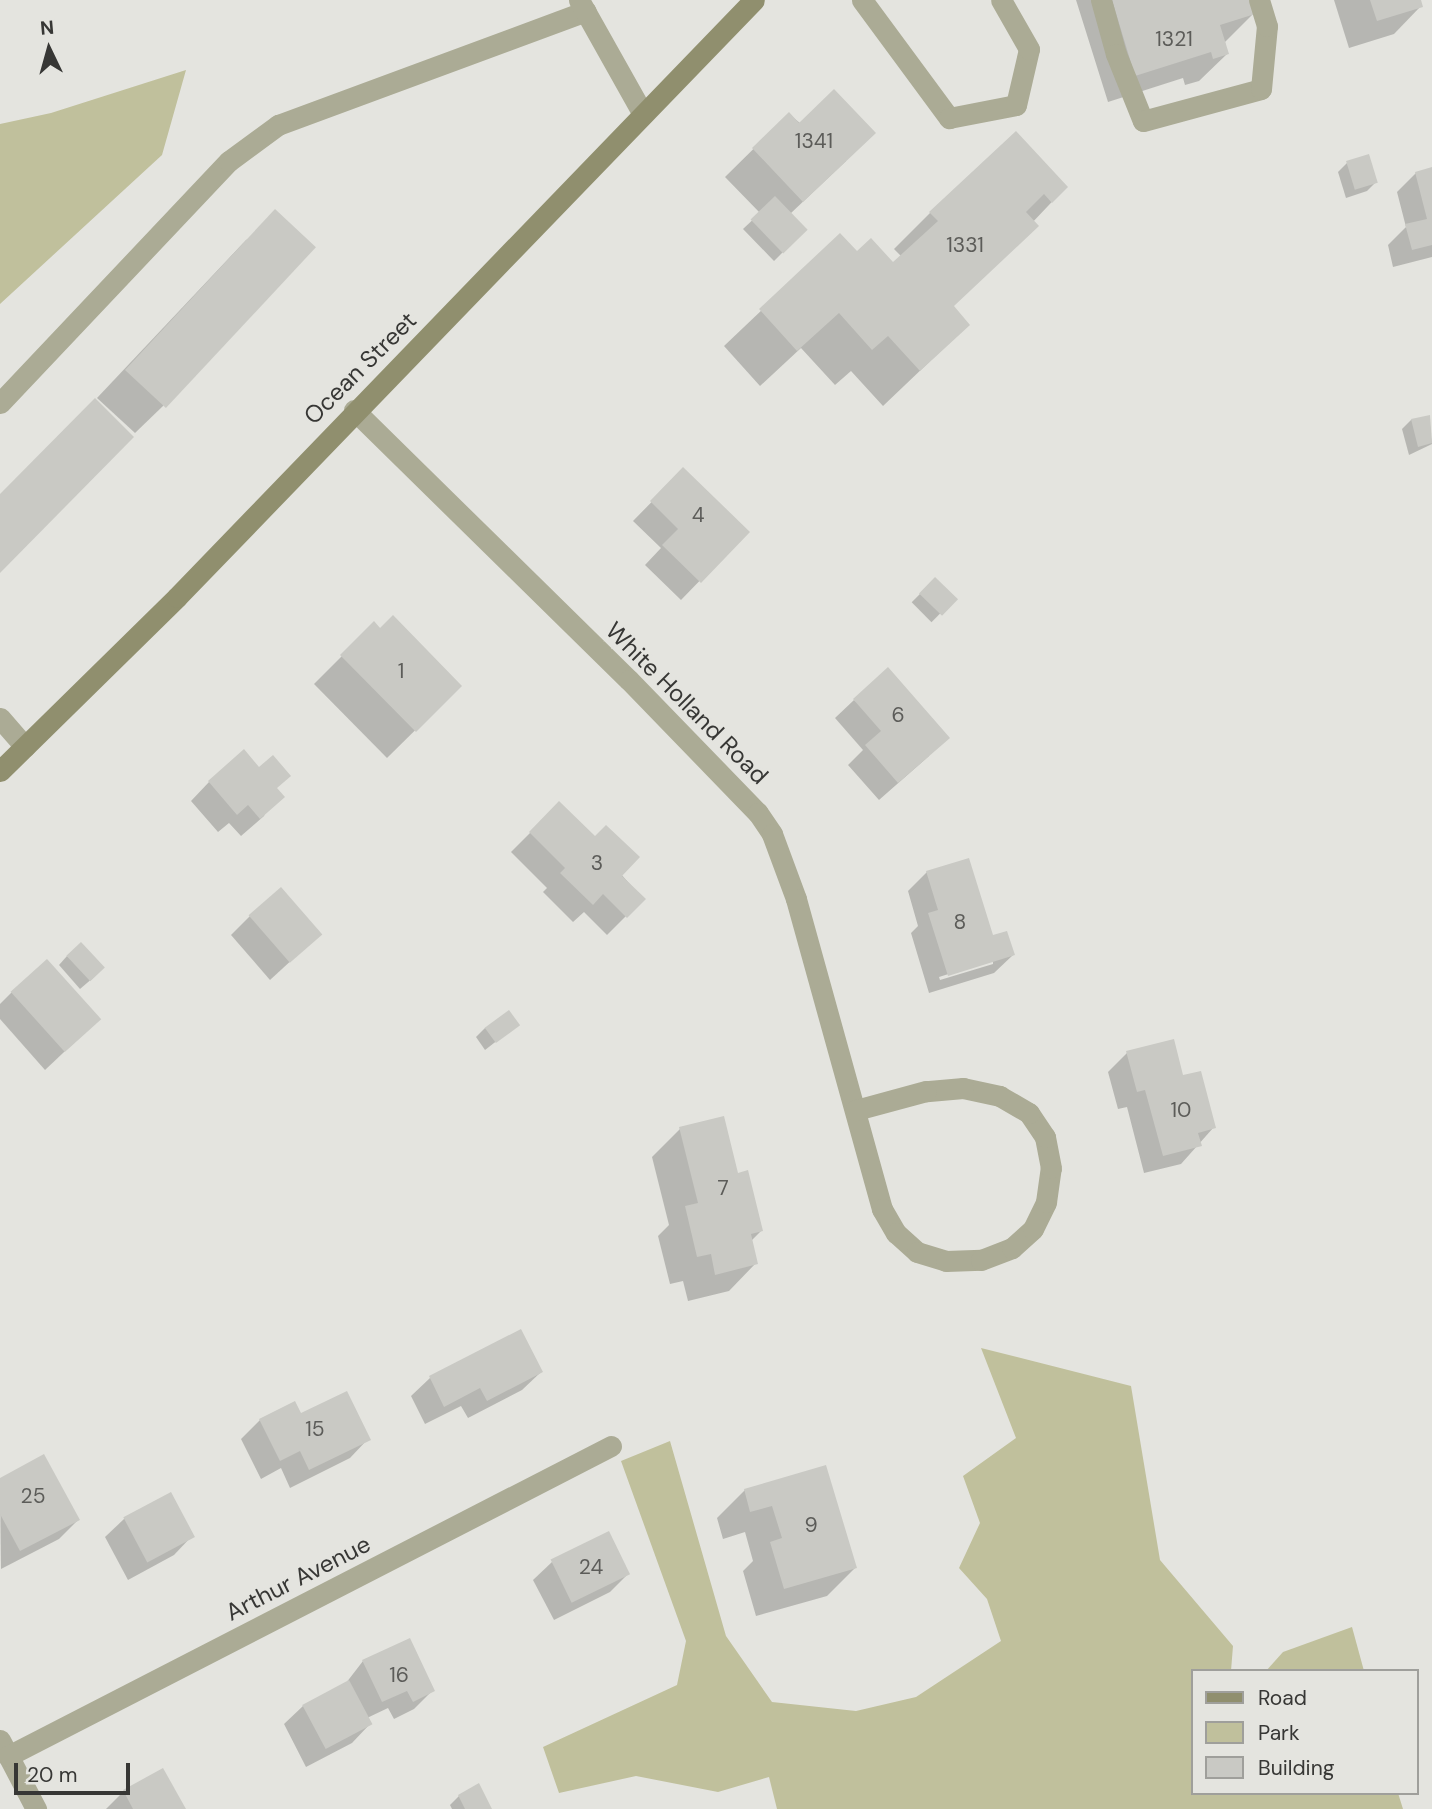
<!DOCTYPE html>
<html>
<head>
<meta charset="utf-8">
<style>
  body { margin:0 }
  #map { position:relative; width:1432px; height:1809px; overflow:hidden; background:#e4e4df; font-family:"DM Sans",sans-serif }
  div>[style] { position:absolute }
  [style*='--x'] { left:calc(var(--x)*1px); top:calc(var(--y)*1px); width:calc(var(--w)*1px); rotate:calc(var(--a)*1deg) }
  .green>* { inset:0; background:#c0c09c }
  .shadow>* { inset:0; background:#0003; transform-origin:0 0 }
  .building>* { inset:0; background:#c9c9c4; transform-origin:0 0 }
  .lane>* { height:21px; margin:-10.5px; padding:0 10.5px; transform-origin:10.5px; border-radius:10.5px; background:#abab95 }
  .street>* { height:21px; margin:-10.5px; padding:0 10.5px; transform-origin:10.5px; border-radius:10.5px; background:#abab95 }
  .secondary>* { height:21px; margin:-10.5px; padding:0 10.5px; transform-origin:10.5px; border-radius:10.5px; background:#908f6e }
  span { translate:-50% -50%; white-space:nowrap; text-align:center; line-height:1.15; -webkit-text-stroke:5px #e4e4df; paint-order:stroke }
  .number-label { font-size:21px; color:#5c5c59 }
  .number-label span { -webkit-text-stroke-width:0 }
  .street-label { font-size:24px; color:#373735 }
  .legend { position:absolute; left:1191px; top:1669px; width:228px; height:126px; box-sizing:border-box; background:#e4e4df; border:2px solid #9f9f9b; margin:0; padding:9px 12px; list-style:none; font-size:21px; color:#373735 }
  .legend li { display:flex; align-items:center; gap:14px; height:35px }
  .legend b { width:35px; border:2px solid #9f9f9b }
  .north { position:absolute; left:14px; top:14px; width:70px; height:70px; -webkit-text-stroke:5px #e4e4df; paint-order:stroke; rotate:355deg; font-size:19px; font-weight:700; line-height:28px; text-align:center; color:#373735 }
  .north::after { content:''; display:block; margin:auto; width:24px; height:32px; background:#373735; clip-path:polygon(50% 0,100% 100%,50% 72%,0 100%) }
  .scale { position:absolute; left:14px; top:1763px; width:116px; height:32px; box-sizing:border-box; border:4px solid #373735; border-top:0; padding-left:9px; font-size:21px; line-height:24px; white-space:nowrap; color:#373735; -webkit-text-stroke:5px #e4e4df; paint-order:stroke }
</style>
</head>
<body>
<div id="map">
  <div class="green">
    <div style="clip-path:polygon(186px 70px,162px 155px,0 304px,0 124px,51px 113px)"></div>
    <div style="clip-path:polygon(981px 1348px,1131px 1386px,1160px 1560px,1233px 1646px,1231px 1671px,1192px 1671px,1192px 1793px,1398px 1793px,1403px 1809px,777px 1809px,769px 1777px,718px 1792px,636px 1776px,559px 1793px,543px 1747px,677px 1685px,686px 1641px,621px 1461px,670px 1441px,726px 1636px,772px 1702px,856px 1711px,916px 1697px,1001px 1641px,987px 1599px,959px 1568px,980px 1523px,963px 1476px,1016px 1438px)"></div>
    <div style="clip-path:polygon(1352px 1627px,1364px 1671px,1266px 1671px,1283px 1652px)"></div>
  </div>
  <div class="shadow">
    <div style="clip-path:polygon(1076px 0,1249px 0,1253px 14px,1225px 42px,1227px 54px,1199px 81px,1185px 85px,1183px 78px,1108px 102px)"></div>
    <div style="clip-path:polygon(1334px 0,1419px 0,1421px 6px,1394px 34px,1349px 48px)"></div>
    <div style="clip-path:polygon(789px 114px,846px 161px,790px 214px,805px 230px,774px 261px,743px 229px,760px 213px,725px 177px)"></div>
    <div style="clip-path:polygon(1347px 163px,1376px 182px,1367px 191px,1346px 198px,1338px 172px)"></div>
    <div style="clip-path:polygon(1432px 169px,1432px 257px,1393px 267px,1388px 245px,1406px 227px,1397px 192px,1416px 173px)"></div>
    <div style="clip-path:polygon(1066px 187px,952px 307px,968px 325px,883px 406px,851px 371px,835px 385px,801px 348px,760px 386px,724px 346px,840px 236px,856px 254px,893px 265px,902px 257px,894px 249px,930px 213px)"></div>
    <div style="clip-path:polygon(247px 239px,163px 406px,135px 433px,97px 398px)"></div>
    <div style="clip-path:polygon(1428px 417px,1432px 444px,1409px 455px,1402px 429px,1411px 420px)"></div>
    <div style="clip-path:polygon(683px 470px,747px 532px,681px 600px,645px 565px,661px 548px,633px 521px)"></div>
    <div style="left:935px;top:579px;width:28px;height:33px;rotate:45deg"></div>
    <div style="clip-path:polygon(374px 624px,460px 686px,387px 758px,314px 684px)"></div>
    <div style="clip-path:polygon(854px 700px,929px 756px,879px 800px,848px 765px,863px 750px,835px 718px)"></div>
    <div style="clip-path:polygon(209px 782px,276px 789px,264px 816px,241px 836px,229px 823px,218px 832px,191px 801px)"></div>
    <div style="clip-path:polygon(559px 804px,643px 899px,607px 935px,584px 912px,573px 922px,543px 892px,547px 888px,511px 852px)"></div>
    <div style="clip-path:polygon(evenodd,927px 872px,1013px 955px,994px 973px,929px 993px,911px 933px,918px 926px,908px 891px,927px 872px,993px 960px,993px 964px,940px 980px,939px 977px,993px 960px)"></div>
    <div style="clip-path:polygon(250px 916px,319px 935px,270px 980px,231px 935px)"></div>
    <div style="clip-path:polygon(67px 956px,94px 977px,80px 989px,59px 965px)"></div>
    <div style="clip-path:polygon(12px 992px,98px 1020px,45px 1070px,0 1019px,0 1004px)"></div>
    <div style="clip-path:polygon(517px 1025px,485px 1050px,476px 1037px,485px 1028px)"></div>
    <div style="clip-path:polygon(1127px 1053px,1182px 1078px,1214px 1127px,1181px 1164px,1144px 1173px,1127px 1107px,1118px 1109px,1108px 1072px)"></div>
    <div style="clip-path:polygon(680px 1129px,737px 1175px,761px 1231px,751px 1241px,756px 1263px,729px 1291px,688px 1301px,683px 1281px,670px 1284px,658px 1236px,669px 1225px,652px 1157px)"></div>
    <div style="clip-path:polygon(520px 1332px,541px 1372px,522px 1390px,468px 1418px,461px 1406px,425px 1424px,411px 1396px,430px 1378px)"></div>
    <div style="clip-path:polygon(300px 1415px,368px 1439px,350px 1458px,290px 1488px,281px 1468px,261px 1479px,241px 1439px,260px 1420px)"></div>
    <div style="clip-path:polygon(825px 1467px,855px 1568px,827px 1596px,756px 1616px,743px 1571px,753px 1561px,745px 1532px,723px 1539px,717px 1518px,745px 1490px)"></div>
    <div style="clip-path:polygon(0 1480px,78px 1520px,59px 1539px,1px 1569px)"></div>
    <div style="clip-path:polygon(170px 1494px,192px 1536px,174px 1555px,128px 1580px,105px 1537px,124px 1519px)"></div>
    <div style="clip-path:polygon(552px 1562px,628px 1574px,610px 1592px,554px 1620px,533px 1580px)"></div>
    <div style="clip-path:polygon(363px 1661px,433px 1690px,414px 1709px,394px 1719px,388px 1708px,367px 1718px,370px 1724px,352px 1743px,306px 1767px,284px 1724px,303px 1706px,346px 1683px)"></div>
    <div style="clip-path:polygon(124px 1791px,184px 1809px,106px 1809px)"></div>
    <div style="clip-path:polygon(459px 1796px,490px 1809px,452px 1809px,450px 1805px)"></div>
  </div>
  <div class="building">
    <div style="clip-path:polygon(1112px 0,1250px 0,1255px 14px,1220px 25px,1229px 54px,1213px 59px,1211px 52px,1135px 76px)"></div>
    <div style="clip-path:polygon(1370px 0,1421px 0,1423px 7px,1377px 21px)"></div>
    <div style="clip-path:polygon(834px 89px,876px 133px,803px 202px,752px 148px,789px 112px,799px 123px)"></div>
    <div style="clip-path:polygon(1016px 131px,1068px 187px,1052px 203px,1044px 194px,1026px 212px,1039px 226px,954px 306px,970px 325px,920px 371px,888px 336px,872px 350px,839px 313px,797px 351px,759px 309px,840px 233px,857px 251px,871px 238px,893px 262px,938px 221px,929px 212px)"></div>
    <div style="left:1369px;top:154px;width:30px;height:24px;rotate:73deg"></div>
    <div style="clip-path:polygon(1432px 167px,1432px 245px,1412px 250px,1405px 224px,1427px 219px,1415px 172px)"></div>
    <div style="left:775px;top:196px;width:47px;height:34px;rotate:46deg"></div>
    <div style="left:275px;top:209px;width:56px;height:220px;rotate:43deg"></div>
    <div style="clip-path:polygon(95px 398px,134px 437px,0 573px,0 494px)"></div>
    <div style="clip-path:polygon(1430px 415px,1432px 443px,1418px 447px,1411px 419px)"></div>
    <div style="clip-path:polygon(683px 467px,750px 532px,701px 583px,662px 545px,678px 529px,650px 501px)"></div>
    <div style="left:935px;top:577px;width:32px;height:23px;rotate:44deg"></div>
    <div style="clip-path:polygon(393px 615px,462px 686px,416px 732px,340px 655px,374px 621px,380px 628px)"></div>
    <div style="clip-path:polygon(888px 667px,950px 738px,898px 783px,865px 745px,881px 731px,853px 699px)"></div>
    <div style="clip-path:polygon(244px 749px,259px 767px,273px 755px,291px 776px,277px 788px,285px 797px,260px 819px,248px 805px,237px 815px,208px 781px)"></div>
    <div style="clip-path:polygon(559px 801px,595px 836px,606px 825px,640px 857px,622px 876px,646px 899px,627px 918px,603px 894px,593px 905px,560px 873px,565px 868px,529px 832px)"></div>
    <div style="clip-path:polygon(969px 858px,993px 935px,1007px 931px,1015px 955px,948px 976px,928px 913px,938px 910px,926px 871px)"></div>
    <div style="left:281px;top:887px;width:63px;height:43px;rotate:49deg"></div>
    <div style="left:81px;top:942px;width:35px;height:20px;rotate:47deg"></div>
    <div style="left:47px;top:959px;width:81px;height:49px;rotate:48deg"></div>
    <div style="left:509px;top:1010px;width:19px;height:30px;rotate:54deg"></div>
    <div style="clip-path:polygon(1174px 1039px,1183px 1075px,1201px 1071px,1216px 1128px,1198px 1133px,1202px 1146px,1163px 1156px,1145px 1090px,1137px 1092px,1126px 1051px)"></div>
    <div style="clip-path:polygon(724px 1116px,738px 1173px,748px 1170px,763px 1231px,751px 1234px,758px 1264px,715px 1275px,711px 1254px,697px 1257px,685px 1206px,698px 1203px,679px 1127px)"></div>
    <div style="clip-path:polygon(521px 1329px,543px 1372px,487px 1401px,480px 1388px,444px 1407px,429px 1376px)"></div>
    <div style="clip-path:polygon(347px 1391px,371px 1440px,309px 1470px,300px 1451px,280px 1461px,259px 1419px,295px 1401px,301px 1413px)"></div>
    <div style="clip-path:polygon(44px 1454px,80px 1520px,20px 1551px,0 1514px,0 1478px)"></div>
    <div style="clip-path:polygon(826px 1465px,857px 1568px,784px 1589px,770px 1542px,782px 1538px,772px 1506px,750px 1512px,744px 1489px)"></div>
    <div style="left:171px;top:1492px;width:51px;height:54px;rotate:62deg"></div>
    <div style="left:609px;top:1531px;width:48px;height:65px;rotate:64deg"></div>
    <div style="clip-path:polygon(410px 1638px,435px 1691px,413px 1702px,407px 1691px,382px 1702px,362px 1660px)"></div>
    <div style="left:349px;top:1680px;width:50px;height:53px;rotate:62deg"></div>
    <div style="clip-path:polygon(163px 1768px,186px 1809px,133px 1809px,123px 1790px)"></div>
    <div style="clip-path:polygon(479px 1783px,492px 1809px,465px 1809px,458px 1795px)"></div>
  </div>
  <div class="lane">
    <div style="--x:862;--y:0;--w:147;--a:53.6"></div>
    <div style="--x:949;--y:118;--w:68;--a:-11"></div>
    <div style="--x:1016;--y:105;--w:57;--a:-76.9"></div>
    <div style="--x:1029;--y:49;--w:56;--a:-119.7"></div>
    <div style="--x:1101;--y:0;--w:56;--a:74.5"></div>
    <div style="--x:1116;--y:54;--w:72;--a:68.1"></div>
    <div style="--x:1143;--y:121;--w:122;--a:-15.2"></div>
    <div style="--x:1261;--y:89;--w:63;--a:-84.6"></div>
    <div style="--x:1267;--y:26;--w:27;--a:-107"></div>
    <div style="--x:0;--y:403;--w:333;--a:-46.6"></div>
    <div style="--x:229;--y:161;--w:61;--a:-36.3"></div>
    <div style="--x:278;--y:125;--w:328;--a:-20.3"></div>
    <div style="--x:0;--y:718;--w:38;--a:49"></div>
  </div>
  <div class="street">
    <div style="--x:579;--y:0;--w:131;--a:60.7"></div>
    <div style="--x:354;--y:410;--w:385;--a:44.5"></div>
    <div style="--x:629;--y:680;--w:185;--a:45.9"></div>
    <div style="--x:758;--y:813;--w:25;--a:56"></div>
    <div style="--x:772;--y:834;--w:69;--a:69.7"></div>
    <div style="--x:796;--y:899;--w:322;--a:74.5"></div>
    <div style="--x:882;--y:1209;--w:28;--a:60"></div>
    <div style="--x:896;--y:1233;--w:28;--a:42"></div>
    <div style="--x:917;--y:1252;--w:30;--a:17"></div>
    <div style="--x:946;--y:1261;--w:35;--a:-2"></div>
    <div style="--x:981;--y:1260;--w:33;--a:-21"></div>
    <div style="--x:1012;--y:1248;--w:28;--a:-42"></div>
    <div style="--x:1033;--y:1229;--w:30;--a:-64"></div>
    <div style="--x:1046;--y:1202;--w:34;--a:-82"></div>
    <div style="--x:1051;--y:1168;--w:32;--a:-101"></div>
    <div style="--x:1045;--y:1137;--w:29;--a:-124"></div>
    <div style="--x:1029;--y:1113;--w:34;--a:-150"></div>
    <div style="--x:1000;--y:1096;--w:38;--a:-168"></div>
    <div style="--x:963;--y:1088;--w:37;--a:175"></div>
    <div style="--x:926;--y:1091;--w:73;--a:164.8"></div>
    <div style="--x:0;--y:1740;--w:78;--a:62.4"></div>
    <div style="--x:8;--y:1756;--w:678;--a:-27.21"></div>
  </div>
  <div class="secondary">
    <div style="--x:0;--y:771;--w:248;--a:-44.5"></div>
    <div style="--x:177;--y:597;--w:830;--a:-45.98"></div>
  </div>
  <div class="number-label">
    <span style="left:1174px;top:39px">1321</span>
    <span style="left:814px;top:141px">1341</span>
    <span style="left:965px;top:245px">1331</span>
    <span style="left:698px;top:515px">4</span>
    <span style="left:401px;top:671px">1</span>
    <span style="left:898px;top:715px">6</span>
    <span style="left:597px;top:863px">3</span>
    <span style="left:960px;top:922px">8</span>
    <span style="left:1181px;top:1110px">10</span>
    <span style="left:723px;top:1188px">7</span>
    <span style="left:315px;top:1429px">15</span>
    <span style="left:33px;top:1496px">25</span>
    <span style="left:811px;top:1525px">9</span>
    <span style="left:591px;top:1567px">24</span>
    <span style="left:399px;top:1675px">16</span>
  </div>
  <div class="street-label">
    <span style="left:360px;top:368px;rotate:-45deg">Ocean Street</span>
    <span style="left:687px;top:703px;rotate:45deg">White Holland Road</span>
    <span style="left:298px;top:1578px;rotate:-27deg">Arthur Avenue</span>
  </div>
  <ul class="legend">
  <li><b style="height:9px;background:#908f6e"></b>Road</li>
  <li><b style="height:19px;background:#c0c09c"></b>Park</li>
  <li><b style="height:19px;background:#c9c9c4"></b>Building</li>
  </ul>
  <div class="north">N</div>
  <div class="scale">20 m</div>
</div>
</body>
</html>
